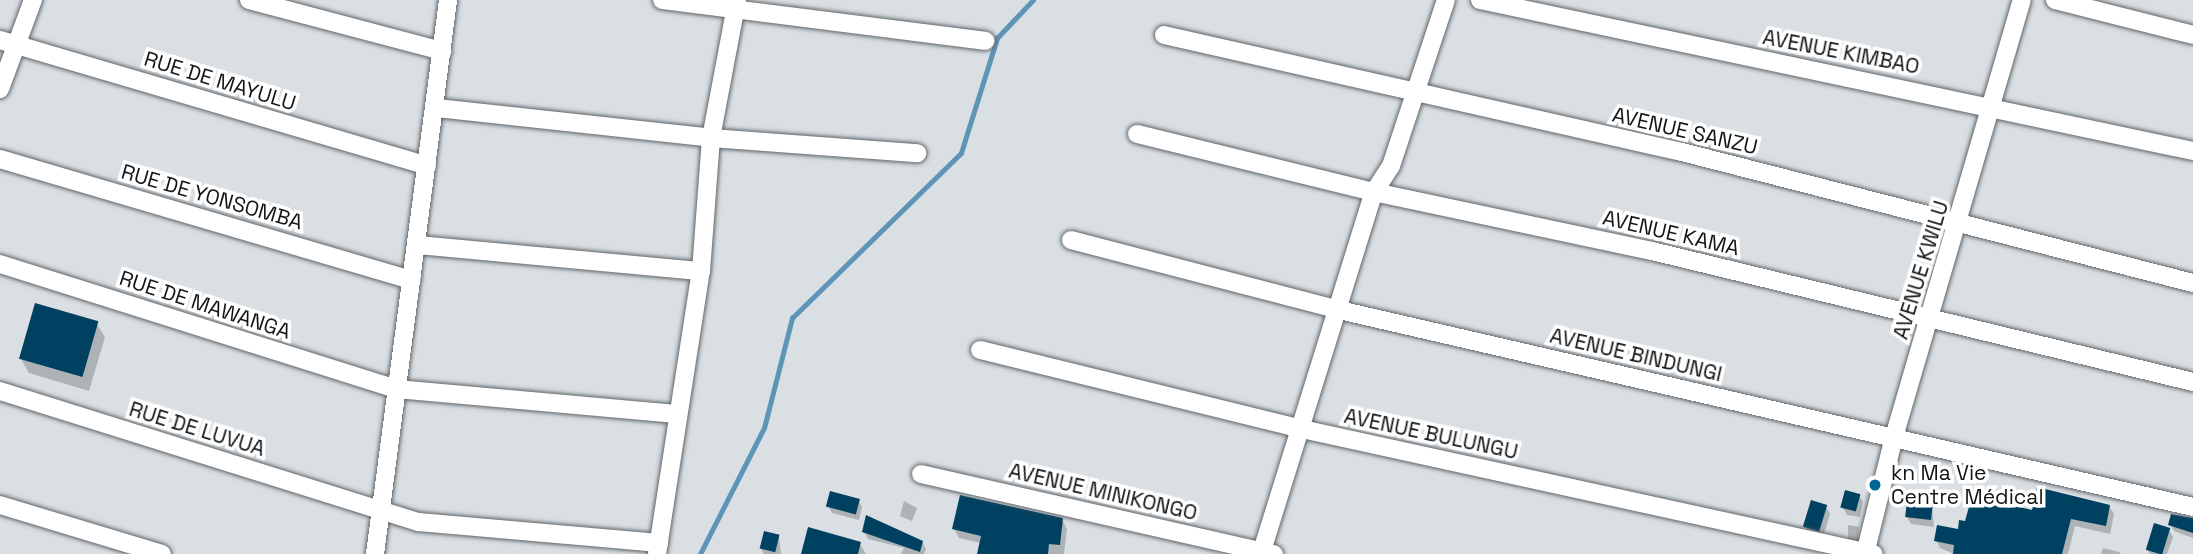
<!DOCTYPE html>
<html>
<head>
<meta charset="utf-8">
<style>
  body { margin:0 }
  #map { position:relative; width:2193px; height:554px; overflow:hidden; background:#d9dfe3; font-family:"Space Grotesk",sans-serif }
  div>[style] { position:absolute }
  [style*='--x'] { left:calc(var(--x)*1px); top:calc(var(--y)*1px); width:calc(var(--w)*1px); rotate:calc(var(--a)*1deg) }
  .shadow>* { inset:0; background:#0003 }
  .stream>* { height:4.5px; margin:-2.25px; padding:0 2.25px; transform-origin:2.25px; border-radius:2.25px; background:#5e94b8 }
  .building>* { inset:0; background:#004060; transform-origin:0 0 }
  .roads { filter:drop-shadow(0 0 2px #606569) drop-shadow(0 0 2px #606569) }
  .minor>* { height:18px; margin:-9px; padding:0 9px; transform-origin:9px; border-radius:9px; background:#fff }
  .dots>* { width:19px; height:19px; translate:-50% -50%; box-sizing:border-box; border:4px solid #fff; border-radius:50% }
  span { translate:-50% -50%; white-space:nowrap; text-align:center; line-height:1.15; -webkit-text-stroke:7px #fff; paint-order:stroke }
  .street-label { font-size:21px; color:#121416 }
  .poi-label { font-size:21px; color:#121416 }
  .left { translate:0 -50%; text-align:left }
</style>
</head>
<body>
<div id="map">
  <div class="shadow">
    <div style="clip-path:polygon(96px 323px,105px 337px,89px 391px,29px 373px,21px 359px)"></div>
    <div style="clip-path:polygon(1859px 495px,1863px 502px,1860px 517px,1847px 515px,1843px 508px)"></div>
    <div style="clip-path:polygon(1991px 496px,1995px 503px,2034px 512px,2109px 506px,2114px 514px,2110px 534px,2075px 526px,2068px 554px,1954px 554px,1940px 548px,1936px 540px,1959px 531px)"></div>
    <div style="clip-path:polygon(858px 500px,862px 507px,859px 520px,832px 513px,828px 506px)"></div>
    <div style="clip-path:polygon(904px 501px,917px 508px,912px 521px,900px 516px)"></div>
    <div style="clip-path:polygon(1826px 507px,1830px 514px,1823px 537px,1809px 534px,1805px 527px)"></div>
    <div style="clip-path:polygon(1932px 507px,1934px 527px,1911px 524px,1907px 517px)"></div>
    <div style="clip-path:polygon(1062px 519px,1067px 529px,1064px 554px,979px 554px,981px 543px,959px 538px,954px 529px)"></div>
    <div style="clip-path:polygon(2193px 521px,2193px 538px,2174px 531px,2170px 524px)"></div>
    <div style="clip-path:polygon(1848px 525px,1859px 527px,1858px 541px,1848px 539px)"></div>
    <div style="clip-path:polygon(2169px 530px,2173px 537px,2167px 554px,2150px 554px,2147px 549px)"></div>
    <div style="clip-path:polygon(864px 531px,922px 542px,926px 549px,924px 554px,901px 554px,904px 548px,868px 539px)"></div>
    <div style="clip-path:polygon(779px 537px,781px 554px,764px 554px,761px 549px)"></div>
    <div style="clip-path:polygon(860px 544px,866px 554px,803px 554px)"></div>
    <div style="clip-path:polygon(2103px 548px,2119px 552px,2121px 554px,2101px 554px)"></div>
  </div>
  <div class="stream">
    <div style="--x:700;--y:554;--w:141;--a:-63.1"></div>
    <div style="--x:764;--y:428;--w:114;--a:-75.7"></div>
    <div style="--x:792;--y:318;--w:236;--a:-44.3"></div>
    <div style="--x:961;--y:153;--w:121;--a:-72.6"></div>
    <div style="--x:997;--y:38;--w:52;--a:-46.5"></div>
  </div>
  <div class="building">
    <div style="left:35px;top:303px;width:66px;height:58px;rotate:16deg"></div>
    <div style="clip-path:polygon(2037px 487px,2110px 505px,2106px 526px,2071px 519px,2062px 554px,1953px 554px,1954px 545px,1934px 541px,1937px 525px,1958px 529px,1959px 520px,1965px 521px,1974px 489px,1992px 494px,1990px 500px,2032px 510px)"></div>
    <div style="left:1845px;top:490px;width:16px;height:18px;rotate:15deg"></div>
    <div style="left:830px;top:491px;width:31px;height:16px;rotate:15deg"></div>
    <div style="clip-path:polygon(960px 495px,1063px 518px,1060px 545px,1049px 544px,1048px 554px,977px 554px,981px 536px,952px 529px)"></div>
    <div style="left:1811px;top:500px;width:17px;height:28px;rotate:17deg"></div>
    <div style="left:1907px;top:502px;width:26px;height:15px;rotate:7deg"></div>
    <div style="clip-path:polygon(2171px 514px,2193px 518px,2193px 533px,2168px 525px)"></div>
    <div style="clip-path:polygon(866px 515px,923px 541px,920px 552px,862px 532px)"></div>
    <div style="left:2154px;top:523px;width:17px;height:28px;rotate:17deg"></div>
    <div style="clip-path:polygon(808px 527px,861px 542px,858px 554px,801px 554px)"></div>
    <div style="left:764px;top:531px;width:16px;height:18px;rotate:14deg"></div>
  </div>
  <div class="roads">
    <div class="minor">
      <div style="--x:249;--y:0;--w:200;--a:14.8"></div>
      <div style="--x:662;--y:0;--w:326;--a:7.2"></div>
      <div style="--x:1480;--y:0;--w:729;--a:11.96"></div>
      <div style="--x:2055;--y:0;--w:142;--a:14.2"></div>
      <div style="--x:1164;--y:35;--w:531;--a:12.73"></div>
      <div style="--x:1682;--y:152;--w:528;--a:14.38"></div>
      <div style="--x:0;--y:40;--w:445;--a:16.4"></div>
      <div style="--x:0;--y:89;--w:95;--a:-69.7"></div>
      <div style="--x:437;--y:108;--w:276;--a:6.2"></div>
      <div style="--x:711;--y:138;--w:207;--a:4.2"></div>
      <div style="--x:1137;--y:134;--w:244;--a:13.8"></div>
      <div style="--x:1374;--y:192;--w:284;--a:12"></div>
      <div style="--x:1652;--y:251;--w:557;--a:13.61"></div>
      <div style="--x:0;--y:159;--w:429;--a:16.4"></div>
      <div style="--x:1071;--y:240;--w:277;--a:14.6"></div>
      <div style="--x:1339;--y:310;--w:876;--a:12.99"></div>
      <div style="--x:419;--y:245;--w:283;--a:5.3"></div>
      <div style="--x:0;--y:264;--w:416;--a:17.5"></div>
      <div style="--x:397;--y:389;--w:280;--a:5.1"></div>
      <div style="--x:980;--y:350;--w:332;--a:13.8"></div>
      <div style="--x:1302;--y:429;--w:585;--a:12.33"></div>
      <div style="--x:0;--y:391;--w:439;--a:17.4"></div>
      <div style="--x:419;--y:522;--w:241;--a:5"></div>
      <div style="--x:921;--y:474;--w:362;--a:12.8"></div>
      <div style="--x:0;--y:505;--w:169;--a:16.8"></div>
      <div style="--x:375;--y:554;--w:559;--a:-82.49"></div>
      <div style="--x:657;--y:554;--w:286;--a:-81.2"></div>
      <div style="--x:701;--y:271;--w:133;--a:-85.7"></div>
      <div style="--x:711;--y:138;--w:140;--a:-79.3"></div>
      <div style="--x:1261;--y:554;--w:379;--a:-72.7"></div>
      <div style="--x:1374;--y:192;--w:31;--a:-57"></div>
      <div style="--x:1391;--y:166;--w:175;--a:-71.7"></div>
      <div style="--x:1865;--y:554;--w:121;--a:-76.1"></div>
      <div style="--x:1894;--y:437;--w:455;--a:-73.7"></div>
    </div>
  </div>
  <div class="dots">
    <div style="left:1875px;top:485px;background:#016594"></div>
  </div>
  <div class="street-label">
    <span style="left:1841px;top:52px;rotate:11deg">AVENUE KIMBAO</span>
    <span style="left:220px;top:81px;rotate:17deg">RUE DE MAYULU</span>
    <span style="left:1685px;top:131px;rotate:13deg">AVENUE SANZU</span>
    <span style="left:212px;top:197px;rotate:16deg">RUE DE YONSOMBA</span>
    <span style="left:1671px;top:233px;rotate:13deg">AVENUE KAMA</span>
    <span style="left:1921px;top:270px;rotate:-73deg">AVENUE KWILU</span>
    <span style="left:205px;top:305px;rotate:18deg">RUE DE MAWANGA</span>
    <span style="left:1636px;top:355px;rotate:13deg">AVENUE BINDUNGI</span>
    <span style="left:197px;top:429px;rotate:17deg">RUE DE LUVUA</span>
    <span style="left:1431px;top:434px;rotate:12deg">AVENUE BULUNGU</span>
    <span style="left:1103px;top:492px;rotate:13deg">AVENUE MINIKONGO</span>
  </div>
  <div class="poi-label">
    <span class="left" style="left:1891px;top:485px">kn Ma Vie<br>Centre Médical</span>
  </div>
</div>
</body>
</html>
